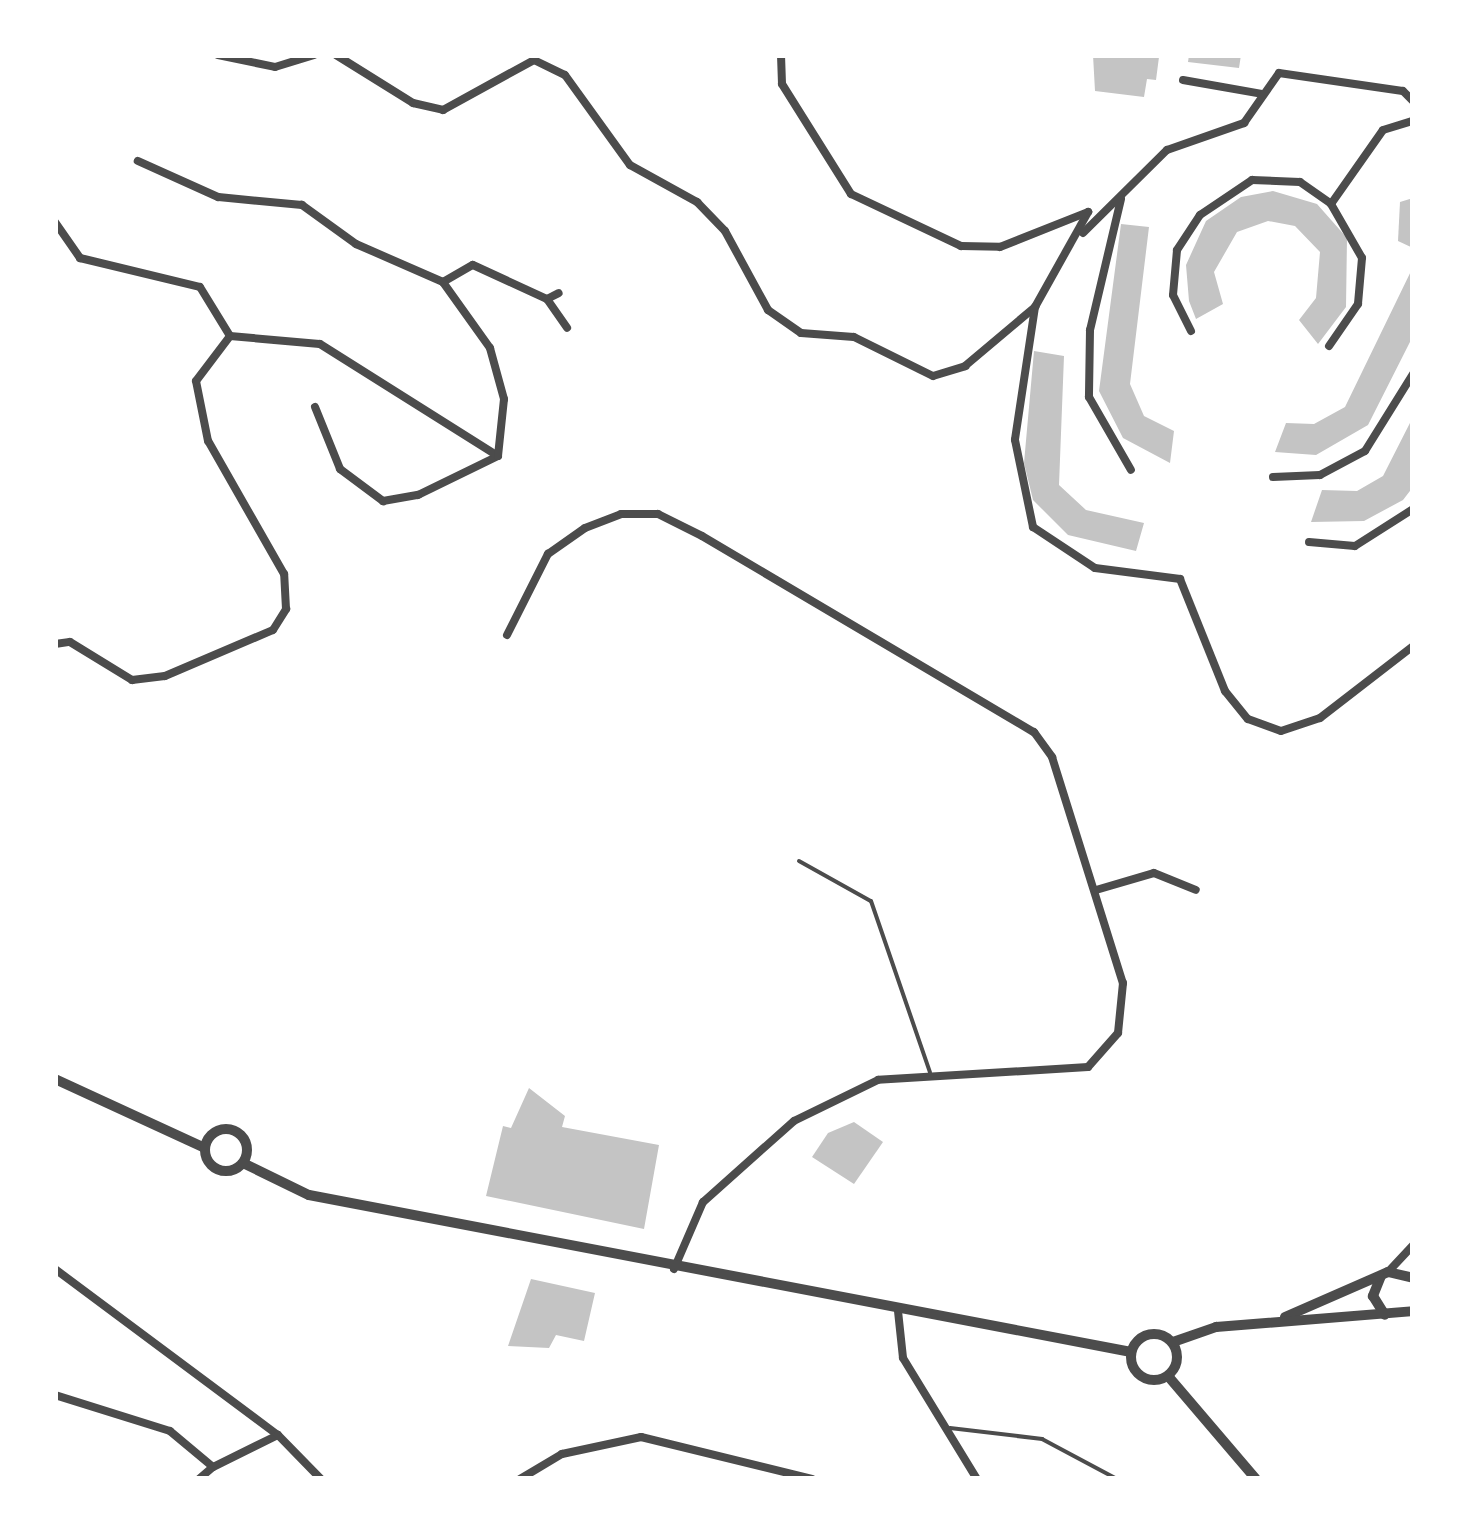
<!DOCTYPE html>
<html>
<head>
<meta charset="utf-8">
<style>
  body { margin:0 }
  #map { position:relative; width:1468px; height:1534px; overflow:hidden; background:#fff; font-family:Cabin,sans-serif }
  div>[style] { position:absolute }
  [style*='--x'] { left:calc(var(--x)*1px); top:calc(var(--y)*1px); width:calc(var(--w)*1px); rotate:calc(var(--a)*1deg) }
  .building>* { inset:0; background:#c4c4c4 }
  .service>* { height:4px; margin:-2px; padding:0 2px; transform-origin:2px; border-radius:2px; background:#4c4c4c }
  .minor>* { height:8px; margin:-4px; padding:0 4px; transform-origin:4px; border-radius:4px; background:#4c4c4c }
  .tertiary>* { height:10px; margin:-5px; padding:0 5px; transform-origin:5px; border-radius:5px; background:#4c4c4c }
  .tertiary>.ring { margin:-5px; padding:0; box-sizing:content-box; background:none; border:10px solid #4c4c4c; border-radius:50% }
  span { translate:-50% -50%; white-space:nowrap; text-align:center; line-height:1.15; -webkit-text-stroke:10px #fff; paint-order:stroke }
  .frame { position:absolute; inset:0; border:58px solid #fff; pointer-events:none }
</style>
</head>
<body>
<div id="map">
  <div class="building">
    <div style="clip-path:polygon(1093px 55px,1159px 57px,1156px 80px,1147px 79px,1144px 97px,1095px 91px)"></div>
    <div style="clip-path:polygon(1189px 55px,1241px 55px,1239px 68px,1188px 62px)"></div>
    <div style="clip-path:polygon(1273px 191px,1317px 204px,1347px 238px,1346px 307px,1318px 344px,1299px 320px,1316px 298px,1320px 252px,1295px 226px,1268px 221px,1237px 232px,1214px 272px,1223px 304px,1196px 319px,1189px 301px,1186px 265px,1206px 221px,1241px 197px)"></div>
    <div style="clip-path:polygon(1413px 198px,1413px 248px,1398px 241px,1400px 202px)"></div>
    <div style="clip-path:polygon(1121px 224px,1149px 227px,1130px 384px,1144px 416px,1174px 431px,1170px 463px,1123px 438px,1099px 391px)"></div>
    <div style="clip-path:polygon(1413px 267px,1413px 336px,1368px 425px,1316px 455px,1275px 452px,1286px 423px,1314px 424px,1345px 407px)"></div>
    <div style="clip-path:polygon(1034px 351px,1064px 356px,1059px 485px,1086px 510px,1144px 523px,1136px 551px,1068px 535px,1033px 500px,1024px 463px)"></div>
    <div style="clip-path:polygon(1413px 417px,1413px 487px,1403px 500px,1364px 521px,1311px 522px,1322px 490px,1357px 491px,1383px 476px)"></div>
    <div style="clip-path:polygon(529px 1088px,565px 1116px,562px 1127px,659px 1145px,644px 1229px,486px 1196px,503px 1126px,511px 1128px)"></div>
    <div style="clip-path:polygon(854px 1122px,883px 1142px,854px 1184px,812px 1157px,828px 1133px)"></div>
    <div style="clip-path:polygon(531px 1279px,595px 1293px,584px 1341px,556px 1335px,549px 1348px,508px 1346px)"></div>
  </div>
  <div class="service">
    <div style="--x:799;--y:861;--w:82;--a:29.1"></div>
    <div style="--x:871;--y:901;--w:181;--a:71"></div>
    <div style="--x:950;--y:1428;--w:93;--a:6.8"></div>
    <div style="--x:1042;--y:1439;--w:85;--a:28.1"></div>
  </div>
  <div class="minor">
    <div style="--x:218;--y:55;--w:58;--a:11.9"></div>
    <div style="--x:275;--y:67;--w:41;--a:-17.1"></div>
    <div style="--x:336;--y:55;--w:91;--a:31.9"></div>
    <div style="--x:413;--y:103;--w:31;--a:13"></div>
    <div style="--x:443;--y:110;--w:104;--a:-28.8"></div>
    <div style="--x:534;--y:60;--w:34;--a:26"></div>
    <div style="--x:565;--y:75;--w:111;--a:54.2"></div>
    <div style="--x:630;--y:165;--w:77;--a:28.9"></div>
    <div style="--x:697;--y:202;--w:40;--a:46"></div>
    <div style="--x:725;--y:231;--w:90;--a:61.4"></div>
    <div style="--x:768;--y:310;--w:40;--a:34.9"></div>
    <div style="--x:801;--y:333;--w:53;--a:4.3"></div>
    <div style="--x:854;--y:337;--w:88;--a:26.3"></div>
    <div style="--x:933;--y:376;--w:34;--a:-17"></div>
    <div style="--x:965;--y:366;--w:92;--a:-40.1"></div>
    <div style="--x:1035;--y:307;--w:109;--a:-60.8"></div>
    <div style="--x:781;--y:55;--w:29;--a:88"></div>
    <div style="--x:782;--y:84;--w:130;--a:57.9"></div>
    <div style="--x:851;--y:194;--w:122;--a:25.3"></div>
    <div style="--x:961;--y:246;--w:39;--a:1"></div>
    <div style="--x:1000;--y:247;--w:95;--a:-21.7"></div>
    <div style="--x:1183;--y:80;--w:80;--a:10"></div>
    <div style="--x:1121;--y:199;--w:135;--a:103.3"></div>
    <div style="--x:1090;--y:330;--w:67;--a:90.9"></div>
    <div style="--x:1089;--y:397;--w:84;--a:60.1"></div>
    <div style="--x:1331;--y:204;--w:90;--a:-54.9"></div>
    <div style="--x:1383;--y:130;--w:31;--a:-17"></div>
    <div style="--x:55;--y:222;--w:44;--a:55.2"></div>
    <div style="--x:80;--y:258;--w:123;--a:13.6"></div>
    <div style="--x:200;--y:287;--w:57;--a:58.5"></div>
    <div style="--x:1083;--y:233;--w:118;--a:-44.7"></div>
    <div style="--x:1167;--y:150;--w:82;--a:-19.3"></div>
    <div style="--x:1244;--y:123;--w:61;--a:-55"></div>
    <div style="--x:1279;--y:73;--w:125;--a:8.3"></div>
    <div style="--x:1403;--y:91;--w:14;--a:45"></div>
    <div style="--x:443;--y:282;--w:34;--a:-30"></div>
    <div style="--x:473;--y:265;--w:81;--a:24.7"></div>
    <div style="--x:547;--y:299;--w:13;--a:-27"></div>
    <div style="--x:547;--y:299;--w:35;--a:55"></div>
    <div style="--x:1035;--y:307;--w:134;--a:98.6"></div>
    <div style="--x:1015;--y:440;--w:89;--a:78.3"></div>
    <div style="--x:1033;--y:527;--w:74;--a:33.5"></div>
    <div style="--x:1095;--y:568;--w:86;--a:7.4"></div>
    <div style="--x:1180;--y:579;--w:121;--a:68.1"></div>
    <div style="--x:1225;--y:691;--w:36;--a:51"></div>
    <div style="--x:1248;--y:719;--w:35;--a:20"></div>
    <div style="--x:1281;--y:731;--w:41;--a:-18.4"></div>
    <div style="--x:1320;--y:718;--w:118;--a:-37.7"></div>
    <div style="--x:1191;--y:331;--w:40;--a:-116.6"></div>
    <div style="--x:1173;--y:295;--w:45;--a:-84.9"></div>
    <div style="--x:1177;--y:250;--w:42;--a:-56.7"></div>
    <div style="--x:1200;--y:215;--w:63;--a:-33.9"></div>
    <div style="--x:1252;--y:180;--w:48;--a:2.4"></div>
    <div style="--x:1300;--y:182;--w:38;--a:35"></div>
    <div style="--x:1331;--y:204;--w:62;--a:60.1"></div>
    <div style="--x:1362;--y:258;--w:46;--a:95"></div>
    <div style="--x:1358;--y:304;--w:51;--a:124.6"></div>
    <div style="--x:315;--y:407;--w:67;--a:68"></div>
    <div style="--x:340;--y:469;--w:54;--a:36.7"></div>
    <div style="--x:383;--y:501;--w:36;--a:-10"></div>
    <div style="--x:418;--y:495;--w:89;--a:-26"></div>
    <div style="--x:1273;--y:477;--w:47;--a:-2.4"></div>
    <div style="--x:1320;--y:475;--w:51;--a:-28.1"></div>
    <div style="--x:1365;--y:451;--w:91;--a:-58.1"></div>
    <div style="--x:1309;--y:542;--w:46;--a:5"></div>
    <div style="--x:1355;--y:546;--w:69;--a:-32.5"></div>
    <div style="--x:507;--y:635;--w:91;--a:-63.2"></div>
    <div style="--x:548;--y:554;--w:45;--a:-35.1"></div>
    <div style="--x:585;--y:528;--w:39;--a:-21"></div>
    <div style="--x:621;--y:514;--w:37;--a:0"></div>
    <div style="--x:658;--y:514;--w:49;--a:26.6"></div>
    <div style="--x:702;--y:536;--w:386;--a:30.6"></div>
    <div style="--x:1034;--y:732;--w:31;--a:54"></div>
    <div style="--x:1052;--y:757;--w:237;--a:72.6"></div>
    <div style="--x:1123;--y:983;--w:50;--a:95.7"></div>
    <div style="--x:1118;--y:1033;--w:45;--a:131.4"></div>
    <div style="--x:1088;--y:1067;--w:210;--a:176.5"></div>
    <div style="--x:878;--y:1080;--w:93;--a:154"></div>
    <div style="--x:794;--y:1121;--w:122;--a:138.3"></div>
    <div style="--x:703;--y:1202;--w:73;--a:113.4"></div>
    <div style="--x:55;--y:644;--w:15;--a:-8"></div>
    <div style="--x:70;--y:642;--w:73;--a:31.5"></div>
    <div style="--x:132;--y:680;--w:33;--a:-7"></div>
    <div style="--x:165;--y:676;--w:117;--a:-23.1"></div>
    <div style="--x:273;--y:630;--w:25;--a:-58"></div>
    <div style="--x:286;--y:609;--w:35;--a:-93"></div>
    <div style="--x:284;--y:574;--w:153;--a:-119.7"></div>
    <div style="--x:208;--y:441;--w:61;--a:-101.3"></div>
    <div style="--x:196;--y:381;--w:56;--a:-52.9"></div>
    <div style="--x:230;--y:336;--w:90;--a:5.1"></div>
    <div style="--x:320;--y:344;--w:210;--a:32.2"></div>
    <div style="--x:498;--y:456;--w:57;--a:-84"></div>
    <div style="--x:504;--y:399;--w:53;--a:-105.4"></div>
    <div style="--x:490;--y:348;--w:81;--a:-125.5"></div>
    <div style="--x:443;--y:282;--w:95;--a:-156.4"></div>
    <div style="--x:356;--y:244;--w:67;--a:-144.2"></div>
    <div style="--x:302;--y:205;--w:84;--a:-174.6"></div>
    <div style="--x:218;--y:197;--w:88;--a:-155.8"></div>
    <div style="--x:1096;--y:890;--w:60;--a:-16.3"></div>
    <div style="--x:1154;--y:873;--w:45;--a:22"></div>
    <div style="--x:55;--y:1269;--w:278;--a:36.7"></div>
    <div style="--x:278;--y:1435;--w:72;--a:153.8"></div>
    <div style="--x:213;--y:1467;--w:56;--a:-140.1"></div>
    <div style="--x:170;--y:1431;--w:121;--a:-162.6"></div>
    <div style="--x:1388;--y:1272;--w:37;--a:-47"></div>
    <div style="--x:898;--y:1311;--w:47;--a:83.9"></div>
    <div style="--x:903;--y:1358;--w:142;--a:58.6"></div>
    <div style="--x:278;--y:1435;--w:62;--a:45.7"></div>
    <div style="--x:199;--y:1479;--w:18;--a:-41"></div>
    <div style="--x:520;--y:1479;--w:49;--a:-30.8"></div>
    <div style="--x:562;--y:1454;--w:81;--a:-12.1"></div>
    <div style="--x:641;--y:1437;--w:176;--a:13.8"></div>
  </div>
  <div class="tertiary">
    <div style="--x:55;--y:1079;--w:165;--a:24.7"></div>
    <div class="ring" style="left:205px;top:1129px;width:32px;height:32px"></div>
    <div style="--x:243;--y:1163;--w:73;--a:25.9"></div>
    <div style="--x:309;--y:1195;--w:837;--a:10.81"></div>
    <div style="--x:1381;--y:1276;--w:22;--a:112"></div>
    <div style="--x:1373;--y:1296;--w:22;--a:58"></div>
    <div style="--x:1285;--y:1317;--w:112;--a:-23.6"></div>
    <div style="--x:1388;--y:1272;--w:26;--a:13"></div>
    <div class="ring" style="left:1131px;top:1334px;width:36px;height:36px"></div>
    <div style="--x:1173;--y:1342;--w:46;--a:-19.2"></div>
    <div style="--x:1216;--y:1327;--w:198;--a:-4.6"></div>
    <div style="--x:1168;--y:1376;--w:135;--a:49.5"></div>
  </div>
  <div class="frame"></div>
</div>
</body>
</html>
